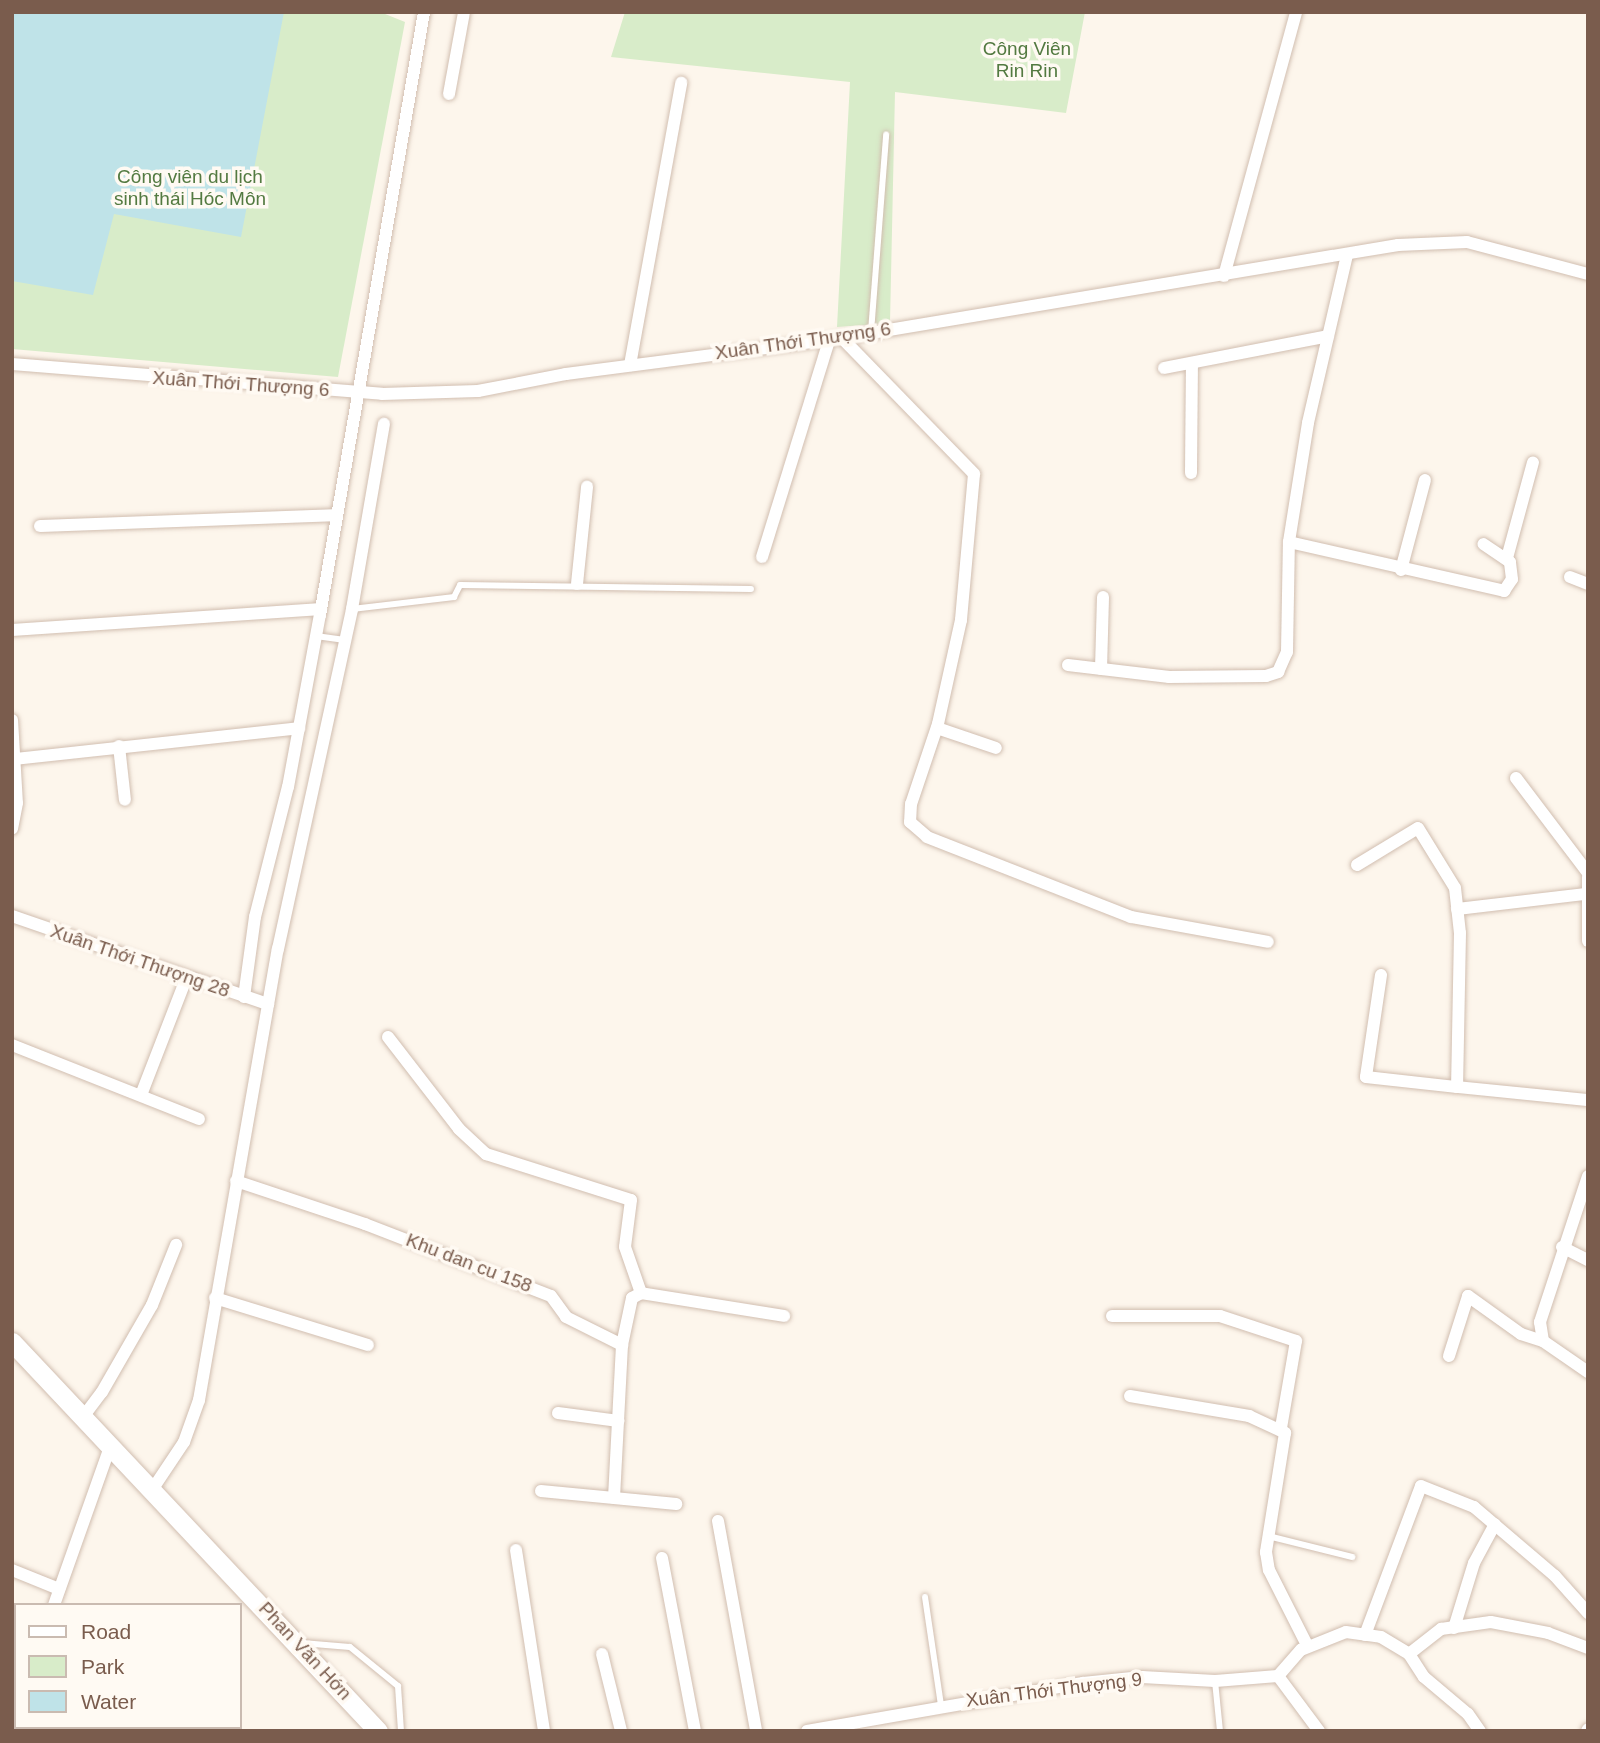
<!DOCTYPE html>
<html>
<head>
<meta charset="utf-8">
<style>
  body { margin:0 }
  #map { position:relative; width:1600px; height:1743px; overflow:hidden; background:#fdf6ec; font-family:Arial,sans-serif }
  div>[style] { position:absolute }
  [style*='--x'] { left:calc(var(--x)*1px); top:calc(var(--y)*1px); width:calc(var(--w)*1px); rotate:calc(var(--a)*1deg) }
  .green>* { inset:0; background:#d8ecc9 }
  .water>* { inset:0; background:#bfe3e8 }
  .roads { filter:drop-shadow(0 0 2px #d1beb0) drop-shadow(0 0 2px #d1beb0) }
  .lane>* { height:6px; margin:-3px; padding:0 3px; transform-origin:3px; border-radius:3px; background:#fff }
  .street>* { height:12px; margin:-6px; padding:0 6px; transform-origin:6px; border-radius:6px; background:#fff }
  .secondary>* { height:19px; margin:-9.5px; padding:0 9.5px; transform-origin:9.5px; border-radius:9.5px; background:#fff }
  span { translate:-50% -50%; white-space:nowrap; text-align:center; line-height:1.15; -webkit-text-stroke:7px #fffaf3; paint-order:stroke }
  .park-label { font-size:19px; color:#537a41 }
  .street-label { font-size:19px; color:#7a5c4d }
  .frame { position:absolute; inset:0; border:14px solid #7a5c4d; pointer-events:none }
  .legend { position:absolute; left:14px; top:1603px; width:228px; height:126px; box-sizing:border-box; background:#fffaf3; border:2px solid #cabbb1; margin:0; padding:9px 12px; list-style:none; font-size:21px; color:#7a5c4d }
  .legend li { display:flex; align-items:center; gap:14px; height:35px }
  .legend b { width:35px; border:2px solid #cabbb1 }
</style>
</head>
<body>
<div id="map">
  <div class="green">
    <div style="clip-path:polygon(12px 12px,380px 12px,405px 22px,338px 377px,12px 349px)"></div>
    <div style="clip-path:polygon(625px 12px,1085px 12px,1066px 113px,895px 92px,890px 323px,837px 327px,850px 82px,611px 57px)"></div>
  </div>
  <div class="water">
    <div style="clip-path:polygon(12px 12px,284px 12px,241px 237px,114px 214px,93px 295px,12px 281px)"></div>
  </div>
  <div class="roads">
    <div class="lane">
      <div style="--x:871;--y:332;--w:198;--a:-85.6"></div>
      <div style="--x:352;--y:609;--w:103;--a:-6.7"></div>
      <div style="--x:454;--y:597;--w:13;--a:-63"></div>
      <div style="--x:460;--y:585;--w:291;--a:0.8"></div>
      <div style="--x:316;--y:636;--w:29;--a:8"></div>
      <div style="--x:1268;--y:1536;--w:87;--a:14"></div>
      <div style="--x:925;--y:1597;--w:109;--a:81.6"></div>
      <div style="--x:302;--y:1643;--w:48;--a:4.8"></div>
      <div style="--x:350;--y:1647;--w:62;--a:39.1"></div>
      <div style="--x:398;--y:1686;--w:45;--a:86.2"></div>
      <div style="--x:1215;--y:1681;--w:50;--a:84.3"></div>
    </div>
    <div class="street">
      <div style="--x:449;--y:94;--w:83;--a:-79.6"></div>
      <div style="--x:1347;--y:255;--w:172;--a:103.1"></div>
      <div style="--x:1308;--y:423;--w:121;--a:99.1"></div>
      <div style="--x:1289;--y:542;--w:221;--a:12.8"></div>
      <div style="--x:1504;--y:591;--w:14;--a:-56"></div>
      <div style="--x:1512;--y:579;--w:17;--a:-97"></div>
      <div style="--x:1510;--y:562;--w:32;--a:-146"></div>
      <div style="--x:1224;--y:276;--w:274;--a:-74.7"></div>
      <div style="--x:841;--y:337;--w:191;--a:45.8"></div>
      <div style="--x:974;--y:474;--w:147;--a:95.1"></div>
      <div style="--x:961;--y:620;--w:107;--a:102.5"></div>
      <div style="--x:938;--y:724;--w:84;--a:108.6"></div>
      <div style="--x:911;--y:804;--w:18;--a:93"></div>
      <div style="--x:910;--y:822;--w:23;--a:41"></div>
      <div style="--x:927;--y:837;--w:219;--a:21.4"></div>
      <div style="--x:1131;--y:917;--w:139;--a:10.3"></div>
      <div style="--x:12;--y:364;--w:371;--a:4.6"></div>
      <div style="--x:382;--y:394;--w:96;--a:-1.8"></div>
      <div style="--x:478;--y:391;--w:90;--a:-10.9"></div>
      <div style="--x:566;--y:374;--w:265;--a:-7.4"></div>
      <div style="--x:829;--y:340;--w:577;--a:-9.48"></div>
      <div style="--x:1398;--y:245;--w:69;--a:-2.5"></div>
      <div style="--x:1467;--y:242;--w:125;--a:14.8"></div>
      <div style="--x:630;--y:365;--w:287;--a:-79.7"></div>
      <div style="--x:1164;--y:368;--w:167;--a:-11"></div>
      <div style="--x:1191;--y:473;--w:110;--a:-89.5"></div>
      <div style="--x:40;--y:526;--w:294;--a:-2.1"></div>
      <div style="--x:762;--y:557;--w:227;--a:-72.8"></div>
      <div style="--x:1507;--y:558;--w:99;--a:-74.8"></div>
      <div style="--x:1401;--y:570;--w:93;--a:-75.1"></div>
      <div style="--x:1570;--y:577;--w:19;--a:21"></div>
      <div style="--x:577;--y:584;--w:98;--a:-84.1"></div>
      <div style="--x:12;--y:630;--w:310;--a:-3.9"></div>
      <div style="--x:1068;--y:665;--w:102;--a:6.8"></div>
      <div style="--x:1169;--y:677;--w:97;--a:-0.6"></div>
      <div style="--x:1266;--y:676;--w:13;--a:-18"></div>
      <div style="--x:1278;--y:672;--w:22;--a:-66"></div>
      <div style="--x:1287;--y:652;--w:110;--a:-89"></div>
      <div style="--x:1101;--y:669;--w:72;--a:-88.4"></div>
      <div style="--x:12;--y:720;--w:83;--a:86.6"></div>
      <div style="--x:17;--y:803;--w:26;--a:101"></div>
      <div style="--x:937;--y:728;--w:62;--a:18.7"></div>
      <div style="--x:119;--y:746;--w:54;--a:83.7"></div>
      <div style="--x:15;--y:759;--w:286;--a:-6.2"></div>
      <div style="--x:1516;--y:778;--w:119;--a:52.8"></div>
      <div style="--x:1357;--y:865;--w:71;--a:-31.2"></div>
      <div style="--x:1418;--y:828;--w:70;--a:58.3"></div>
      <div style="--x:1455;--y:888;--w:45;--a:83.7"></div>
      <div style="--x:1460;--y:933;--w:154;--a:91.1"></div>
      <div style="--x:1457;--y:1087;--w:132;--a:5.7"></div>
      <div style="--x:1588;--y:877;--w:64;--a:90"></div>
      <div style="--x:1457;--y:909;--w:128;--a:-6.7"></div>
      <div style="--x:12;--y:916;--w:271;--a:19"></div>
      <div style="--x:1381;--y:975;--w:103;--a:98.4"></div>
      <div style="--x:1366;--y:1077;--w:92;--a:6.3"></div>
      <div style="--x:244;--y:997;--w:81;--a:-82.2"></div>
      <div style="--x:255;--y:917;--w:134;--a:-75.8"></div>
      <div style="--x:288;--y:787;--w:175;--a:-79.5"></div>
      <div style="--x:320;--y:615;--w:612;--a:-80.21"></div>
      <div style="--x:388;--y:1037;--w:116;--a:52.3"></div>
      <div style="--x:459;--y:1129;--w:37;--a:43"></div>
      <div style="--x:486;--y:1154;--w:152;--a:17.6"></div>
      <div style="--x:631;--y:1200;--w:47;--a:97.3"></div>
      <div style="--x:625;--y:1247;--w:49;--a:70.8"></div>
      <div style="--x:12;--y:1045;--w:201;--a:21.6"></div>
      <div style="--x:141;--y:1095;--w:124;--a:-68.8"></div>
      <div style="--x:1588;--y:1176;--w:154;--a:108.2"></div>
      <div style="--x:1540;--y:1322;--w:19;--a:81"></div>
      <div style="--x:1543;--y:1341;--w:55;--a:34.6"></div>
      <div style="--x:236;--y:1181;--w:136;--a:18.4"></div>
      <div style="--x:365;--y:1224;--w:199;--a:21.2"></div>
      <div style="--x:551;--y:1296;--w:26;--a:54"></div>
      <div style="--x:566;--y:1317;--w:63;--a:26.6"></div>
      <div style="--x:622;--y:1345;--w:153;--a:93"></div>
      <div style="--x:1562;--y:1247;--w:29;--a:27"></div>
      <div style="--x:215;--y:1298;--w:160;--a:17.1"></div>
      <div style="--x:1112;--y:1316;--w:108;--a:0"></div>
      <div style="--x:1220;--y:1316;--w:80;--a:18.2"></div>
      <div style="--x:1296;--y:1341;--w:88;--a:99.8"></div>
      <div style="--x:622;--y:1345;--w:48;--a:-78"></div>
      <div style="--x:632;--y:1298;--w:10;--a:-29"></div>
      <div style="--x:641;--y:1293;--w:145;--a:9.1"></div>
      <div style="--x:1449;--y:1356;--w:63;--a:-72.4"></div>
      <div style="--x:1468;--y:1296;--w:65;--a:35.6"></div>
      <div style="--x:1521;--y:1334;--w:23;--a:18"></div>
      <div style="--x:1130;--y:1396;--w:121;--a:9.5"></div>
      <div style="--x:1249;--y:1416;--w:40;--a:25"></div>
      <div style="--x:1285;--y:1433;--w:121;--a:99.1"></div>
      <div style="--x:1266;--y:1552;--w:18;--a:81"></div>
      <div style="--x:1269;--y:1570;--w:86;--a:63.1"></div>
      <div style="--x:558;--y:1413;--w:61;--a:7.6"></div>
      <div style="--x:83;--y:1417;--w:31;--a:-53"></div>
      <div style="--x:102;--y:1392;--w:100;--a:-60.1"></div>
      <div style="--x:152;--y:1305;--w:65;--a:-68.2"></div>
      <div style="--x:152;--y:1490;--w:58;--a:-56.3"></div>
      <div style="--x:184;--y:1442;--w:45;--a:-70.3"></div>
      <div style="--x:199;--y:1400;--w:458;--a:-80.1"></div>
      <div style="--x:278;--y:949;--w:348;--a:-77.7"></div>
      <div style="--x:352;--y:609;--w:188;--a:-80.2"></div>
      <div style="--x:541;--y:1491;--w:136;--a:5.5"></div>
      <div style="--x:718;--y:1521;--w:213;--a:79.7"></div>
      <div style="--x:516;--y:1550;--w:183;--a:81.2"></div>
      <div style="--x:662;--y:1558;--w:176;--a:79.2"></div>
      <div style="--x:12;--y:1570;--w:51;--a:22"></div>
      <div style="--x:54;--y:1605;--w:168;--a:-70.5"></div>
      <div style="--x:1454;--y:1628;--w:68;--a:-72.9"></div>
      <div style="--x:1474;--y:1563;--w:44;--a:-61.7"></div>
      <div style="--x:1365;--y:1635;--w:159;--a:-69.4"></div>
      <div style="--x:1421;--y:1486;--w:57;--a:21.6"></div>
      <div style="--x:1474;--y:1507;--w:106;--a:40.4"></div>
      <div style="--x:1555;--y:1576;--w:50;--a:48.3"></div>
      <div style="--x:602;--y:1654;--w:79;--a:76.1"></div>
      <div style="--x:1409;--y:1654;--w:27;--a:57"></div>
      <div style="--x:1424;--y:1677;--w:57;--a:40.1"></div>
      <div style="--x:1468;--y:1714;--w:21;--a:55"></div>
      <div style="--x:1278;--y:1676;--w:35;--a:-49"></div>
      <div style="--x:1301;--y:1650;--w:48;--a:-21.8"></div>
      <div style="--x:1346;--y:1632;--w:35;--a:8"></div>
      <div style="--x:1381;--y:1637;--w:33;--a:31"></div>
      <div style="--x:1409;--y:1654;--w:41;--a:-38"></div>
      <div style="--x:1441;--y:1629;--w:50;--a:-8"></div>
      <div style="--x:1491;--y:1622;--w:58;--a:10.9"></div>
      <div style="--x:1548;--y:1633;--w:43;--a:20.6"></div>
      <div style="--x:1278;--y:1676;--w:69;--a:53.3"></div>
      <div style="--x:12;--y:1728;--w:11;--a:-68"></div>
      <div style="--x:807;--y:1731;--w:280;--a:-9.9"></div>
      <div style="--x:1083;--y:1683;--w:59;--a:-5.8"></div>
      <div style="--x:1142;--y:1677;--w:73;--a:3.1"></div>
      <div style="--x:1215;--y:1681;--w:63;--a:-4.5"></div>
      <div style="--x:1587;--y:1731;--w:2;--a:-63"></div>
    </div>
    <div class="secondary">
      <div style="--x:12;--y:1342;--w:534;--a:46.74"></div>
    </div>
  </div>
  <div class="park-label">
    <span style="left:1027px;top:60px">Công Viên<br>Rin Rin</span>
    <span style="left:190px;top:188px">Công viên du lịch<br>sinh thái Hóc Môn</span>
  </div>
  <div class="street-label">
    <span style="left:803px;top:341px;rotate:-8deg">Xuân Thới Thượng 6</span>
    <span style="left:241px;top:384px;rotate:4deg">Xuân Thới Thượng 6</span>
    <span style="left:140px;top:961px;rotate:19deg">Xuân Thới Thượng 28</span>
    <span style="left:469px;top:1263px;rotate:21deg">Khu dan cu 158</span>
    <span style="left:305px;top:1651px;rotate:47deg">Phan Văn Hớn</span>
    <span style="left:1054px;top:1690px;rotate:-7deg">Xuân Thới Thượng 9</span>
  </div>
  <div class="frame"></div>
  <ul class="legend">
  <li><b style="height:9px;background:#fff"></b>Road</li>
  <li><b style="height:19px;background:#d8ecc9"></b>Park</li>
  <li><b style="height:19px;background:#bfe3e8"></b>Water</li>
  </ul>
</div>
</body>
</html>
